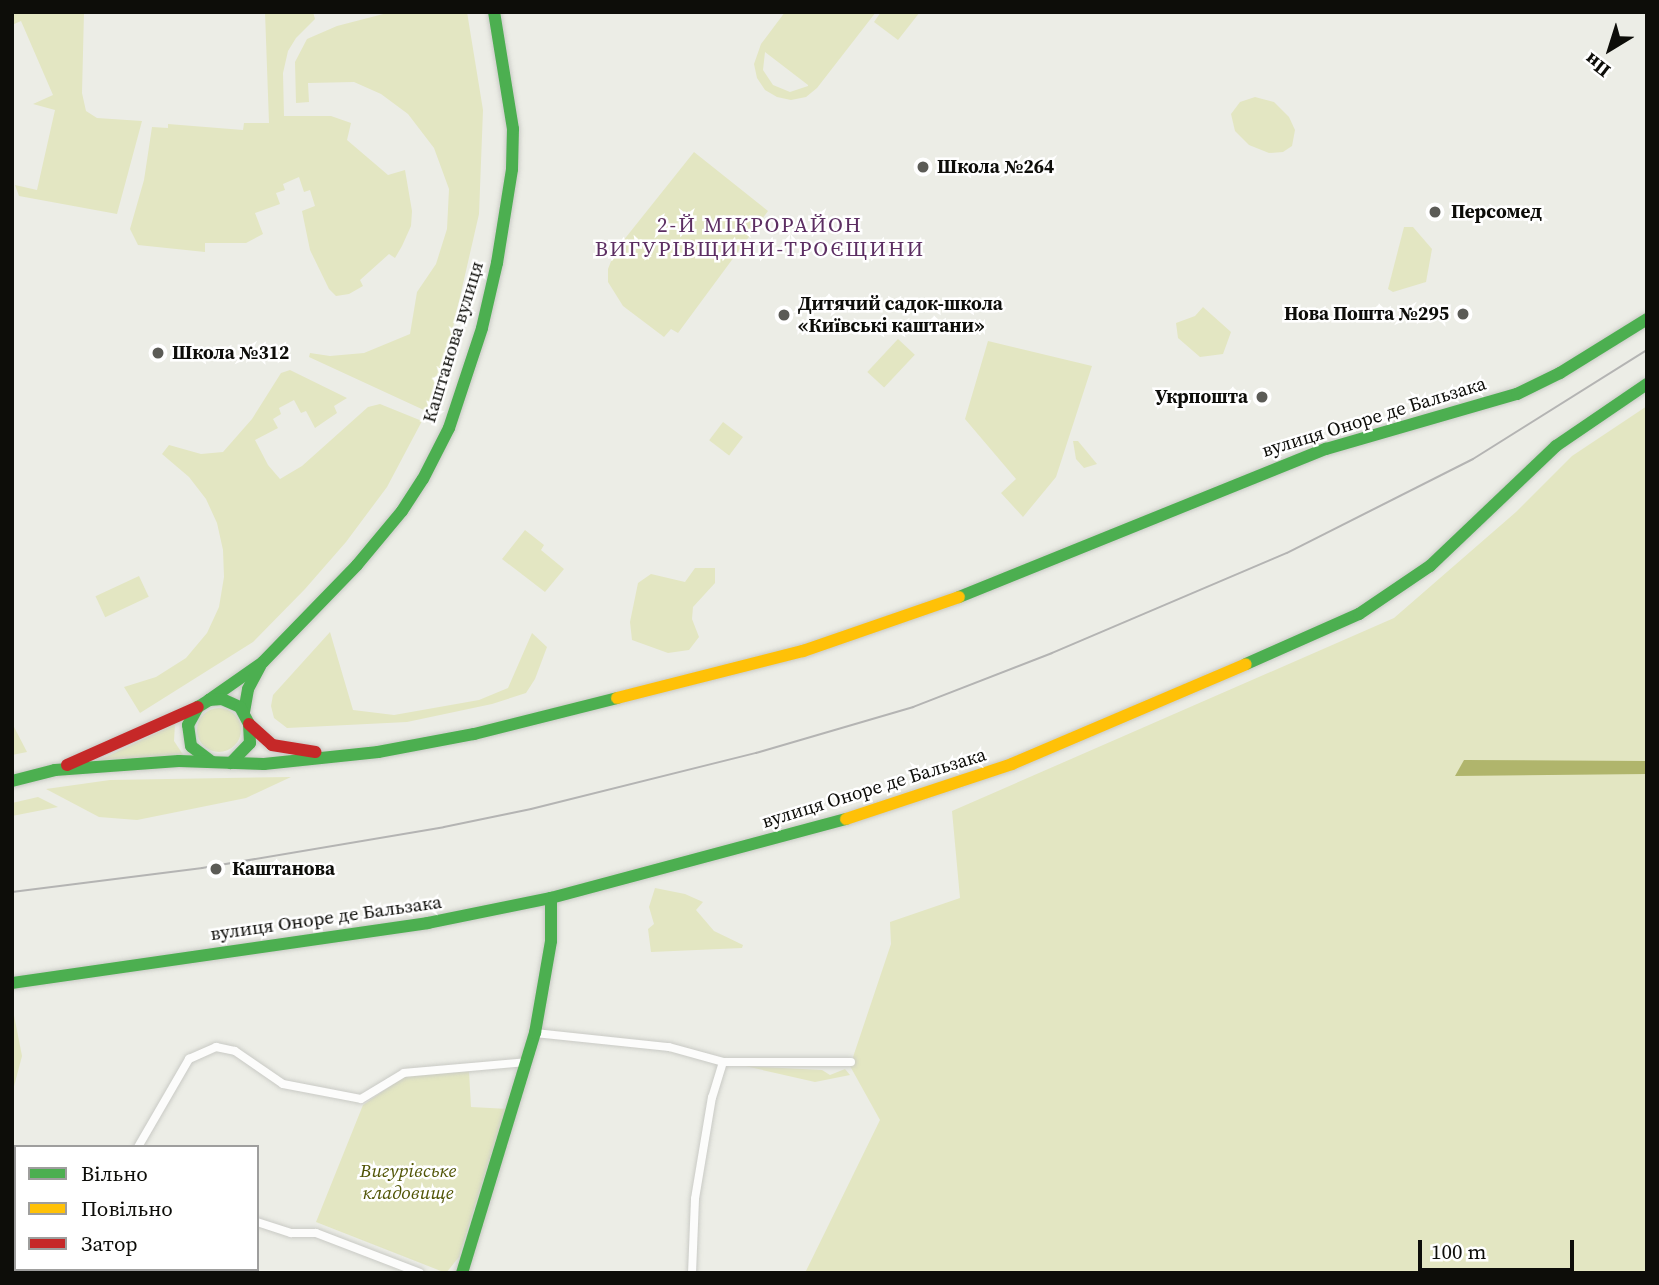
<!DOCTYPE html>
<html>
<head>
<meta charset="utf-8">
<style>
  body { margin:0 }
  #map { position:relative; width:1659px; height:1285px; overflow:hidden; background:#ecede6; font-family:"Source Serif 4",serif }
  div>[style] { position:absolute }
  [style*='--x'] { left:calc(var(--x)*1px); top:calc(var(--y)*1px); width:calc(var(--w)*1px); rotate:calc(var(--a)*1deg) }
  .green>* { inset:0; background:#e3e6c2; transform-origin:0 0 }
  .round { border-radius:50% }
  .water>* { inset:0; background:#b0b56c }
  .roads { filter:drop-shadow(0 0 2px #c9cac5) drop-shadow(0 0 2px #c9cac5) }
  .street>* { height:8px; margin:-4px; padding:0 4px; transform-origin:4px; border-radius:4px; background:#fcfcfb }
  .fast>* { height:12px; margin:-6px; padding:0 6px; transform-origin:6px; border-radius:6px; background:#4caf50 }
  .slow>* { height:12px; margin:-6px; padding:0 6px; transform-origin:6px; border-radius:6px; background:#ffc107 }
  .jam>* { height:12px; margin:-6px; padding:0 6px; transform-origin:6px; border-radius:6px; background:#c62828 }
  .tram>* { height:2px; margin:-1px; padding:0 1px; transform-origin:1px; border-radius:1px; background:#b4b4b3 }
  .dots>* { width:19px; height:19px; translate:-50% -50%; box-sizing:border-box; border:4px solid #fff; border-radius:50% }
  span { translate:-50% -50%; white-space:nowrap; text-align:center; line-height:1.15; -webkit-text-stroke:5px #fff; paint-order:stroke }
  .poi-label { font-size:19px; color:#0d0d09; font-weight:700 }
  .left { translate:0 -50%; text-align:left }
  .right { translate:-100% -50%; text-align:right }
  .street-label { font-size:19px; color:#0d0d09 }
  .park-label { font-size:19px; color:#505405; font-style:italic }
  .neighbourhood-label { font-size:21px; color:#5c2e62; letter-spacing:2px }
  .frame { position:absolute; inset:0; border:14px solid #0d0d09; pointer-events:none }
  .legend { position:absolute; left:14px; top:1145px; width:245px; height:126px; box-sizing:border-box; background:#fff; border:2px solid #9e9e9d; margin:0; padding:9px 12px; list-style:none; font-size:21px; color:#0d0d09 }
  .legend li { display:flex; align-items:center; gap:14px; height:35px }
  .legend b { width:35px; border:2px solid #9e9e9d }
  .north { position:absolute; left:1575px; top:14px; width:70px; height:70px; -webkit-text-stroke:5px #fff; paint-order:stroke; rotate:218deg; font-size:19px; font-weight:700; line-height:28px; text-align:center; color:#0d0d09 }
  .north::after { content:''; display:block; margin:auto; width:24px; height:32px; background:#0d0d09; clip-path:polygon(50% 0,100% 100%,50% 72%,0 100%) }
  .scale { position:absolute; left:1418px; top:1240px; width:156px; height:32px; box-sizing:border-box; border:4px solid #0d0d09; border-top:0; padding-left:9px; font-size:21px; line-height:24px; white-space:nowrap; color:#0d0d09; -webkit-text-stroke:5px #fff; paint-order:stroke }
</style>
</head>
<body>
<div id="map">
  <div class="green">
    <div style="clip-path:polygon(12px 12px,84px 12px,82px 93px,86px 111px,97px 118px,142px 121px,117px 214px,19px 196px,15px 185px,37px 190px,55px 110px,33px 104px,53px 95px,21px 21px,12px 25px)"></div>
    <div style="clip-path:polygon(265px 12px,313px 12px,315px 19px,296px 38px,288px 51px,283px 73px,284px 116px,331px 116px,351px 123px,347px 140px,388px 175px,405px 170px,412px 211px,411px 226px,402px 246px,395px 258px,389px 254px,360px 280px,363px 286px,349px 294px,336px 296px,329px 289px,310px 250px,302px 211px,315px 206px,310px 190px,304px 192px,299px 177px,283px 184px,285px 190px,276px 193px,280px 204px,255px 213px,263px 234px,246px 243px,205px 243px,205px 252px,138px 245px,130px 229px,144px 180px,152px 127px,168px 128px,168px 124px,243px 130px,244px 123px,269px 123px)"></div>
    <div style="clip-path:polygon(391px 12px,467px 12px,483px 110px,479px 214px,449px 345px,426px 411px,309px 357px,310px 353px,330px 356px,364px 353px,410px 334px,417px 292px,436px 264px,447px 229px,449px 189px,434px 148px,408px 114px,381px 94px,354px 82px,308px 83px,309px 102px,296px 103px,295px 62px,307px 39px,337px 26px)"></div>
    <div style="clip-path:polygon(evenodd,785px 12px,876px 12px,817px 88px,806px 97px,791px 100px,777px 97px,765px 90px,757px 78px,754px 64px,761px 44px,785px 12px,765px 52px,808px 85px,808px 86px,790px 92px,773px 85px,763px 70px,765px 52px)"></div>
    <div style="clip-path:polygon(881px 12px,920px 12px,898px 40px,874px 22px)"></div>
    <div style="clip-path:polygon(1255px 97px,1274px 102px,1289px 117px,1295px 130px,1292px 146px,1283px 152px,1269px 153px,1249px 145px,1235px 131px,1231px 114px,1240px 102px)"></div>
    <div style="clip-path:polygon(694px 152px,768px 211px,678px 333px,671px 329px,664px 337px,623px 306px,608px 282px,608px 269px,615px 251px)"></div>
    <div style="clip-path:polygon(1404px 227px,1413px 227px,1432px 249px,1426px 282px,1393px 292px,1388px 289px)"></div>
    <div style="clip-path:polygon(1203px 307px,1231px 332px,1223px 354px,1200px 357px,1178px 338px,1176px 323px,1195px 316px)"></div>
    <div style="left:898px;top:339px;width:23px;height:45px;rotate:43deg"></div>
    <div style="clip-path:polygon(988px 341px,1092px 366px,1056px 477px,1023px 517px,1001px 493px,1016px 479px,965px 419px)"></div>
    <div style="clip-path:polygon(290px 370px,347px 398px,334px 406px,337px 413px,315px 428px,306px 411px,301px 413px,294px 400px,279px 408px,281px 414px,273px 419px,278px 428px,255px 440px,268px 465px,280px 479px,302px 466px,368px 407px,380px 404px,422px 421px,387px 487px,346px 542px,305px 589px,253px 642px,140px 713px,124px 687px,156px 677px,186px 658px,207px 633px,219px 607px,224px 577px,223px 550px,217px 523px,206px 499px,189px 477px,162px 454px,169px 445px,201px 454px,223px 452px,252px 419px,281px 373px)"></div>
    <div style="clip-path:polygon(1647px 406px,1647px 1273px,805px 1273px,880px 1120px,850px 1066px,891px 944px,890px 922px,960px 898px,952px 811px,1394px 618px,1516px 512px,1572px 456px)"></div>
    <div style="left:723px;top:422px;width:25px;height:23px;rotate:37deg"></div>
    <div style="clip-path:polygon(1073px 441px,1078px 441px,1097px 464px,1084px 468px,1076px 459px)"></div>
    <div style="clip-path:polygon(525px 530px,544px 545px,541px 550px,564px 569px,545px 592px,502px 559px)"></div>
    <div style="clip-path:polygon(695px 568px,715px 568px,715px 583px,693px 607px,692px 619px,699px 637px,689px 650px,668px 653px,632px 640px,630px 622px,638px 583px,651px 574px,685px 582px)"></div>
    <div style="left:139px;top:576px;width:23px;height:48px;rotate:65deg"></div>
    <div style="clip-path:polygon(330px 632px,353px 710px,394px 715px,479px 700px,508px 688px,532px 633px,547px 647px,535px 679px,526px 693px,492px 704px,407px 722px,287px 728px,274px 718px,271px 706px,273px 695px)"></div>
    <div class="round" style="left:197px;top:708px;width:44px;height:44px"></div>
    <div style="clip-path:polygon(12px 723px,27px 752px,12px 755px)"></div>
    <div style="clip-path:polygon(175px 724px,174px 741px,184px 756px,100px 760px)"></div>
    <div style="clip-path:polygon(291px 777px,246px 798px,137px 820px,99px 817px,46px 789px,110px 780px)"></div>
    <div style="clip-path:polygon(38px 797px,58px 807px,12px 816px,12px 803px)"></div>
    <div style="clip-path:polygon(655px 888px,685px 894px,703px 902px,696px 910px,714px 931px,743px 945px,742px 948px,651px 952px,648px 929px,654px 924px,649px 907px)"></div>
    <div style="clip-path:polygon(12px 1005px,22px 1056px,12px 1094px)"></div>
    <div style="clip-path:polygon(745px 1066px,822px 1070px,830px 1075px,845px 1069px,850px 1075px,815px 1082px)"></div>
    <div style="clip-path:polygon(469px 1071px,471px 1107px,509px 1109px,501px 1135px,496px 1139px,459px 1257px,446px 1273px,316px 1222px,363px 1105px,405px 1076px)"></div>
  </div>
  <div class="water">
    <div style="clip-path:polygon(1464px 760px,1647px 761px,1647px 774px,1455px 776px)"></div>
  </div>
  <div class="roads">
    <div class="street">
      <div style="--x:535;--y:1033;--w:135;--a:6"></div>
      <div style="--x:669;--y:1047;--w:56;--a:15.5"></div>
      <div style="--x:723;--y:1062;--w:37;--a:107"></div>
      <div style="--x:712;--y:1097;--w:103;--a:99.5"></div>
      <div style="--x:695;--y:1199;--w:74;--a:92.3"></div>
      <div style="--x:723;--y:1062;--w:128;--a:0"></div>
      <div style="--x:138;--y:1147;--w:102;--a:-59.9"></div>
      <div style="--x:189;--y:1059;--w:30;--a:-24"></div>
      <div style="--x:216;--y:1047;--w:19;--a:12"></div>
      <div style="--x:235;--y:1051;--w:58;--a:34.5"></div>
      <div style="--x:283;--y:1084;--w:79;--a:10.9"></div>
      <div style="--x:361;--y:1099;--w:50;--a:-31.2"></div>
      <div style="--x:404;--y:1073;--w:124;--a:-5.1"></div>
      <div style="--x:12;--y:1179;--w:5;--a:37"></div>
      <div style="--x:257;--y:1222;--w:36;--a:18"></div>
      <div style="--x:291;--y:1233;--w:25;--a:0"></div>
      <div style="--x:316;--y:1233;--w:111;--a:21"></div>
      <div style="--x:62;--y:1273;--w:4;--a:-63"></div>
    </div>
    <div class="fast">
      <div style="--x:959;--y:597;--w:396;--a:-22"></div>
      <div style="--x:1326;--y:449;--w:199;--a:-16.1"></div>
      <div style="--x:1517;--y:394;--w:48;--a:-26"></div>
      <div style="--x:1560;--y:373;--w:102;--a:-31.8"></div>
      <div style="--x:1246;--y:664;--w:124;--a:-23.9"></div>
      <div style="--x:1359;--y:614;--w:86;--a:-34.1"></div>
      <div style="--x:1430;--y:566;--w:174;--a:-43.6"></div>
      <div style="--x:1556;--y:446;--w:110;--a:-34.3"></div>
      <div style="--x:209;--y:700;--w:66;--a:-35.1"></div>
      <div style="--x:263;--y:662;--w:135;--a:-45.9"></div>
      <div style="--x:357;--y:565;--w:70;--a:-50.2"></div>
      <div style="--x:402;--y:511;--w:38;--a:-57"></div>
      <div style="--x:423;--y:479;--w:57;--a:-63"></div>
      <div style="--x:449;--y:428;--w:105;--a:-71.7"></div>
      <div style="--x:482;--y:328;--w:67;--a:-77"></div>
      <div style="--x:497;--y:263;--w:95;--a:-80.9"></div>
      <div style="--x:512;--y:169;--w:40;--a:-88.6"></div>
      <div style="--x:513;--y:129;--w:119;--a:-99.2"></div>
      <div style="--x:244;--y:712;--w:23;--a:-80"></div>
      <div style="--x:248;--y:689;--w:27;--a:-62"></div>
      <div style="--x:212;--y:762;--w:26;--a:-143"></div>
      <div style="--x:191;--y:746;--w:21;--a:-98"></div>
      <div style="--x:188;--y:725;--w:21;--a:-61"></div>
      <div style="--x:198;--y:707;--w:13;--a:-32"></div>
      <div style="--x:209;--y:700;--w:13;--a:-4"></div>
      <div style="--x:222;--y:699;--w:20;--a:24"></div>
      <div style="--x:240;--y:707;--w:19;--a:62"></div>
      <div style="--x:249;--y:724;--w:19;--a:87"></div>
      <div style="--x:250;--y:743;--w:28;--a:134"></div>
      <div style="--x:12;--y:781;--w:44;--a:-14.3"></div>
      <div style="--x:55;--y:770;--w:124;--a:-4.2"></div>
      <div style="--x:179;--y:761;--w:85;--a:2"></div>
      <div style="--x:264;--y:764;--w:115;--a:-6"></div>
      <div style="--x:378;--y:752;--w:98;--a:-10.6"></div>
      <div style="--x:474;--y:734;--w:147;--a:-14.1"></div>
      <div style="--x:12;--y:983;--w:420;--a:-8.2"></div>
      <div style="--x:428;--y:923;--w:126;--a:-11.5"></div>
      <div style="--x:551;--y:898;--w:305;--a:-15"></div>
      <div style="--x:462;--y:1273;--w:251;--a:-73.1"></div>
      <div style="--x:535;--y:1033;--w:93;--a:-80.1"></div>
      <div style="--x:551;--y:941;--w:43;--a:-90"></div>
    </div>
    <div class="slow">
      <div style="--x:617;--y:698;--w:192;--a:-14.2"></div>
      <div style="--x:803;--y:651;--w:165;--a:-19.1"></div>
      <div style="--x:846;--y:819;--w:175;--a:-18.3"></div>
      <div style="--x:1012;--y:764;--w:254;--a:-23.1"></div>
    </div>
    <div class="jam">
      <div style="--x:249;--y:724;--w:31;--a:42"></div>
      <div style="--x:272;--y:745;--w:44;--a:9.2"></div>
      <div style="--x:67;--y:765;--w:143;--a:-23.9"></div>
    </div>
  </div>
  <div class="tram">
    <div style="--x:12;--y:892;--w:192;--a:-7.2"></div>
    <div style="--x:202;--y:868;--w:245;--a:-9.6"></div>
    <div style="--x:444;--y:827;--w:89;--a:-11.7"></div>
    <div style="--x:531;--y:809;--w:232;--a:-14"></div>
    <div style="--x:756;--y:753;--w:164;--a:-16.3"></div>
    <div style="--x:913;--y:707;--w:149;--a:-21.2"></div>
    <div style="--x:1052;--y:653;--w:255;--a:-23.1"></div>
    <div style="--x:1287;--y:553;--w:208;--a:-26.8"></div>
    <div style="--x:1473;--y:459;--w:205;--a:-32.1"></div>
  </div>
  <div class="dots">
    <div style="left:923px;top:167px;background:#5b5b56"></div>
    <div style="left:1435px;top:212px;background:#5b5b56"></div>
    <div style="left:1463px;top:314px;background:#5b5b56"></div>
    <div style="left:784px;top:315px;background:#5b5b56"></div>
    <div style="left:158px;top:353px;background:#5b5b56"></div>
    <div style="left:1262px;top:397px;background:#5b5b56"></div>
    <div style="left:216px;top:869px;background:#5b5b56"></div>
  </div>
  <div class="poi-label">
    <span class="left" style="left:937px;top:167px">Школа №264</span>
    <span class="left" style="left:1451px;top:212px">Персомед</span>
    <span class="left" style="left:798px;top:315px">Дитячий садок-школа<br>«Київські каштани»</span>
    <span class="right" style="left:1449px;top:314px">Нова Пошта №295</span>
    <span class="left" style="left:172px;top:353px">Школа №312</span>
    <span class="right" style="left:1248px;top:397px">Укрпошта</span>
    <span class="left" style="left:232px;top:869px">Каштанова</span>
  </div>
  <div class="street-label">
    <span style="left:453px;top:342px;rotate:-73deg">Каштанова вулиця</span>
    <span style="left:1374px;top:417px;rotate:-17deg">вулиця Оноре де Бальзака</span>
    <span style="left:874px;top:788px;rotate:-17deg">вулиця Оноре де Бальзака</span>
    <span style="left:326px;top:918px;rotate:-8deg">вулиця Оноре де Бальзака</span>
  </div>
  <div class="park-label">
    <span style="left:408px;top:1182px">Вигурівське<br>кладовище</span>
  </div>
  <div class="neighbourhood-label">
    <span style="left:760px;top:237px">2-Й МІКРОРАЙОН<br>ВИГУРІВЩИНИ-ТРОЄЩИНИ</span>
  </div>
  <div class="frame"></div>
  <ul class="legend">
  <li><b style="height:9px;background:#4caf50"></b>Вільно</li>
  <li><b style="height:9px;background:#ffc107"></b>Повільно</li>
  <li><b style="height:9px;background:#c62828"></b>Затор</li>
  </ul>
  <div class="north">Пн</div>
  <div class="scale">100 m</div>
</div>
</body>
</html>
